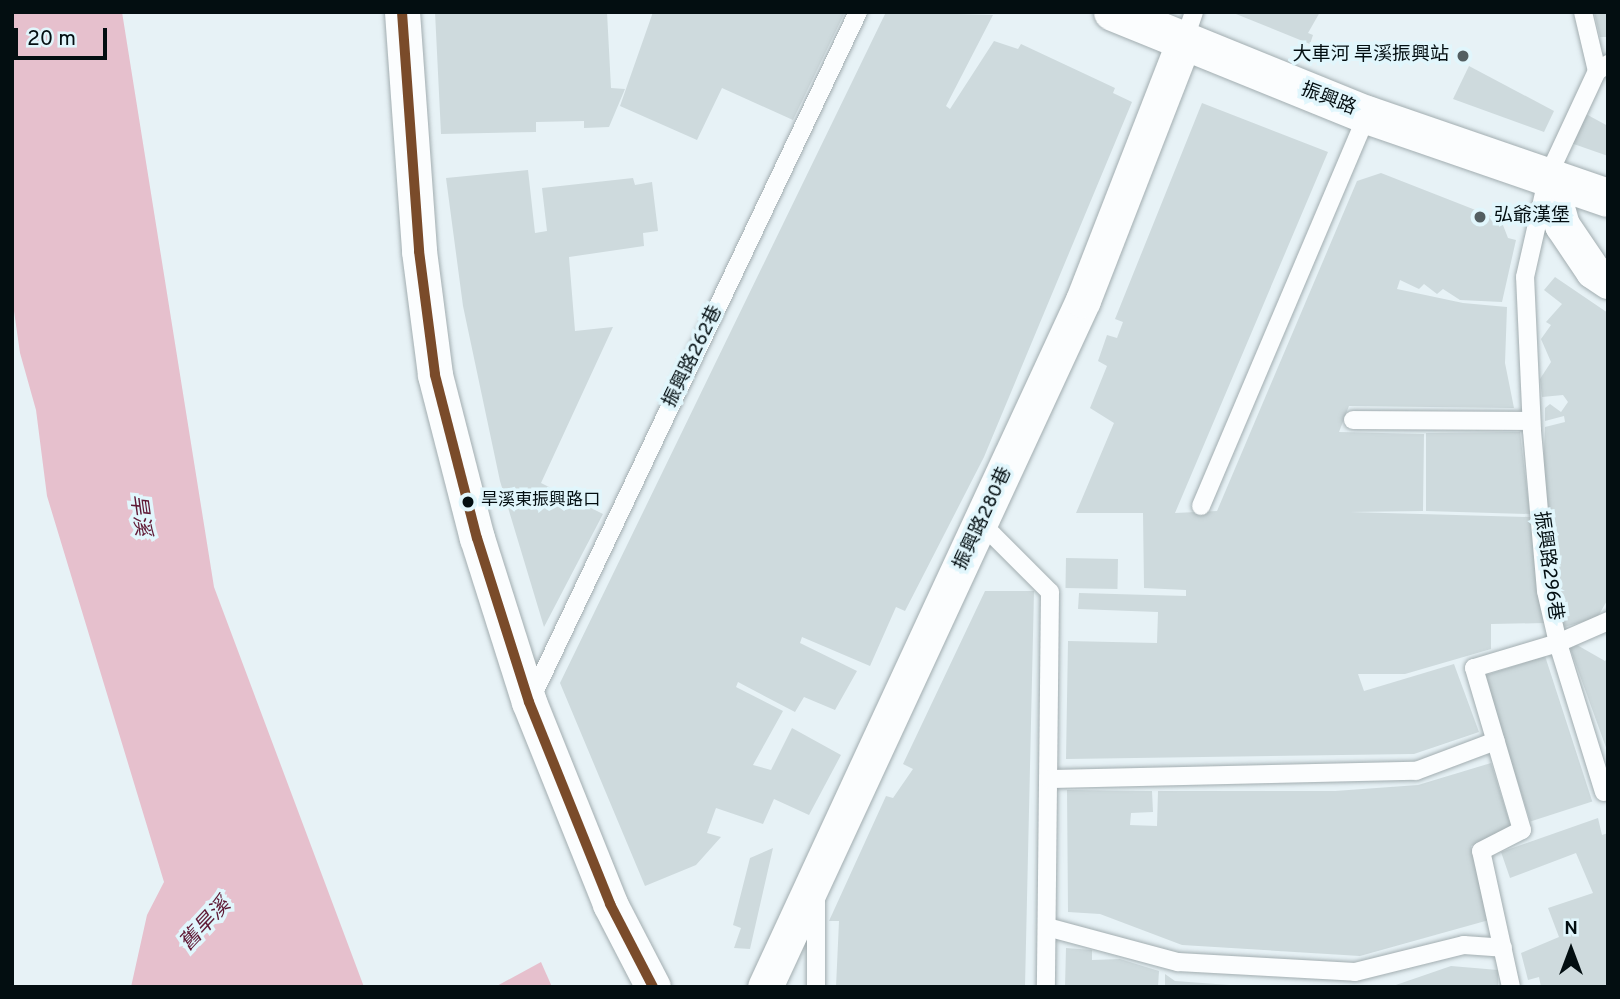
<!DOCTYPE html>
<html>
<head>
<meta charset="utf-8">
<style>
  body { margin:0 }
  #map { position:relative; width:1620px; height:999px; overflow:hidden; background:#e7f2f6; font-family:Overpass,"Noto Sans TC",sans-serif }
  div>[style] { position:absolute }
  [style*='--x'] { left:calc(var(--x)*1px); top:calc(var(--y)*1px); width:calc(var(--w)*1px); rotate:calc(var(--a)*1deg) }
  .water>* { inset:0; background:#e6c0cd }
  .building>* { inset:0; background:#cedadd; transform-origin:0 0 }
  .roads { filter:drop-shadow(0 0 2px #a2adb0) drop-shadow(0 0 2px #a2adb0) }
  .lane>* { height:18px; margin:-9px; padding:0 9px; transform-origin:9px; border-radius:9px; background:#fbfdfe }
  .street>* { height:35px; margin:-17.5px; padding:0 17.5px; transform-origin:17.5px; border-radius:17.5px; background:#fbfdfe }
  .secondary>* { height:38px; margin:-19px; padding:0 19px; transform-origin:19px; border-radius:19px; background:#fbfdfe }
  .bus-1>* { height:10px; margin:-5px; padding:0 5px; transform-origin:5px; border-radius:5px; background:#7a4b2a }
  .dots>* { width:19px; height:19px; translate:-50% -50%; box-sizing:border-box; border:4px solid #e1f6fc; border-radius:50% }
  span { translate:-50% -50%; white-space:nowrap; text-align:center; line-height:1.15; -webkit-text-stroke:7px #e1f6fc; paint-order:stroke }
  .bus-label { font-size:17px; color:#030e11 }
  .left { translate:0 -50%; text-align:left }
  .poi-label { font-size:19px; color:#030e11 }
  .right { translate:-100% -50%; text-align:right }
  .street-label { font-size:19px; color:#030e11 }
  .water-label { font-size:21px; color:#5f1935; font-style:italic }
  .frame { position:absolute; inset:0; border:14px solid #030e11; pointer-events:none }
  .north { position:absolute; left:1536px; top:915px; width:70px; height:70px; -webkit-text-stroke:5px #e1f6fc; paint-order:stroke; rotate:0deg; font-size:19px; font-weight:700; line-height:28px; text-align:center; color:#030e11 }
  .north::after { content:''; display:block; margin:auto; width:24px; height:32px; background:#030e11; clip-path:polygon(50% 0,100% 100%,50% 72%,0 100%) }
  .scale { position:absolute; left:14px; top:28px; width:93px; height:32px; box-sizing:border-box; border:4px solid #030e11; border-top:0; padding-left:9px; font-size:21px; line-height:24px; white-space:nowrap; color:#030e11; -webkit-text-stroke:5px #e1f6fc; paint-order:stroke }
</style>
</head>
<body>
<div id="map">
  <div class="water">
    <div style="clip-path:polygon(12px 12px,122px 12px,214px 587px,364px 987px,131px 987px,147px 915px,164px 882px,47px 496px,36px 410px,20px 353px,12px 297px)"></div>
    <div style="clip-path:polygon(541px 962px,552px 987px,495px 987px)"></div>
  </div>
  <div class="building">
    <div style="clip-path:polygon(435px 12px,607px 12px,611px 88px,625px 89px,609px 127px,584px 128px,584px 121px,536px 122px,536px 132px,441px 134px)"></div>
    <div style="clip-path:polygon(653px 12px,845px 12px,793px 120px,722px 88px,697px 140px,620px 106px)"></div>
    <div style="clip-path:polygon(886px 12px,993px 15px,946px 106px,950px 109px,994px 41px,1018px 49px,1021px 44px,1115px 88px,1113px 93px,1132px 102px,984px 457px,905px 611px,896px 607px,870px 666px,802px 637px,800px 643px,857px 671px,835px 710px,804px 697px,795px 712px,738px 682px,736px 687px,783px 711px,753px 765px,771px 770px,792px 728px,841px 755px,809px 815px,774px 799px,763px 824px,716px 808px,707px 833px,721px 837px,696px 865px,645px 886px,560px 683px)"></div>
    <div style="clip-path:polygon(1231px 12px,1320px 12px,1308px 33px,1313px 35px,1310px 44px)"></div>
    <div style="clip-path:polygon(1594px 12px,1608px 12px,1608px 37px,1600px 37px)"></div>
    <div style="clip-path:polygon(1469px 66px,1554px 111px,1544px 132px,1453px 99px)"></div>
    <div style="clip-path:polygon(1202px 103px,1328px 152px,1175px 513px,1217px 511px,1357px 181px,1381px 173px,1501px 220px,1508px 238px,1516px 240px,1502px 302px,1460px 300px,1443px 289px,1437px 294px,1424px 284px,1419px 289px,1400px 280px,1397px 289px,1463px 303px,1507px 307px,1505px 363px,1514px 408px,1349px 406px,1339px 432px,1424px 434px,1423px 511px,1350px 512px,1530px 517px,1546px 623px,1491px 624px,1491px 649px,1405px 674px,1358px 674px,1364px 691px,1454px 664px,1479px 732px,1414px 754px,1066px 759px,1068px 641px,1157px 643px,1158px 612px,1078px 609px,1079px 593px,1186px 596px,1186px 590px,1144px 588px,1143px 513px,1076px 513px,1114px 423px,1090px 408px,1107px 366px,1098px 361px,1107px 335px,1117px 338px,1123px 322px,1115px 319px)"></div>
    <div style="clip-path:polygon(1584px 113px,1608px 126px,1608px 156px,1568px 142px)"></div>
    <div style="clip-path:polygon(528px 170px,535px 233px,547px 231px,542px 188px,633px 178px,635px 185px,652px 182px,658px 231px,643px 233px,644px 246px,569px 257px,575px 331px,613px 327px,541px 483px,603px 514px,544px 627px,500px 481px,463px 306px,446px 178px)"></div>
    <div style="clip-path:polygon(1555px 277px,1608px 313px,1608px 599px,1597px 618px,1564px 627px,1558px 625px,1542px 496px,1545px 427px,1565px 422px,1564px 416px,1545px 421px,1545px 408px,1550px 404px,1561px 412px,1568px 402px,1563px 395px,1542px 397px,1540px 379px,1551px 362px,1541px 339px,1551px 325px,1546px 322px,1562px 304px,1544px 290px)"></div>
    <div style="clip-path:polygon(1520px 432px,1530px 514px,1426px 511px,1426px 433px)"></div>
    <div style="left:1066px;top:558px;width:52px;height:30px;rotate:1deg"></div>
    <div style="clip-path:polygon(985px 591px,1034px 591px,1025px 987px,836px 987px,839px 921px,829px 921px,886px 796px,893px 798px,913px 769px,903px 764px)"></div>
    <div style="clip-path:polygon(1577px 645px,1605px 661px,1608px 657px,1608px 753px,1570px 648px)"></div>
    <div style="left:1545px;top:656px;width:153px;height:65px;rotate:72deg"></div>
    <div style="clip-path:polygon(1491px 763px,1512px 830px,1471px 846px,1489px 920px,1360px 956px,1182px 945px,1100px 914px,1068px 912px,1067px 790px,1152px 791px,1153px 812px,1131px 813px,1130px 825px,1157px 826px,1158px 791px,1335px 791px,1418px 785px)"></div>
    <div style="clip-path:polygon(1598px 818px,1602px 835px,1608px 833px,1608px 987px,1541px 987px,1539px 977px,1528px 980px,1521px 953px,1559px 937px,1548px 908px,1593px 893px,1576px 853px,1510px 878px,1501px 852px)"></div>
    <div style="clip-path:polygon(773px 848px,750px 949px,734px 948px,741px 928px,733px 925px,750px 858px)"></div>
    <div style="clip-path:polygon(1066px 948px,1092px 950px,1092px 960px,1120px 959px,1159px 971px,1158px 987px,1065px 987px)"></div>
    <div style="clip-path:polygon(1451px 966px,1498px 970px,1498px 987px,1390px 987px)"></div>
    <div style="clip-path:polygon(1165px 974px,1175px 981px,1257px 987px,1165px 987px)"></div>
  </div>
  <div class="roads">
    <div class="lane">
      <div style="--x:1583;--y:12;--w:61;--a:76.7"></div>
      <div style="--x:1183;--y:44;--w:34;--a:-71"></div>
      <div style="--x:1353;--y:420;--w:178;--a:0.3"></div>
      <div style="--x:1201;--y:506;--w:425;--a:-67"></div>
      <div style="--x:982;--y:524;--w:96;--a:45"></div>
      <div style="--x:1050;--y:592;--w:395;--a:90.6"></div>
      <div style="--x:530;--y:701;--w:763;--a:-64.54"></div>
      <div style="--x:1050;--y:779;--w:366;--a:-1.3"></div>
      <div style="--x:1416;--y:771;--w:85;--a:-20.6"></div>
      <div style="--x:1604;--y:792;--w:156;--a:-107.2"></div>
      <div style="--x:1558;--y:643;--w:55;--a:-23.7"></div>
      <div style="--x:1047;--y:927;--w:136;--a:15"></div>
      <div style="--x:1178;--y:962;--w:177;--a:3.2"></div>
      <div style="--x:1355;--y:972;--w:112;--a:-13.9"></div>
      <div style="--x:1464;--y:945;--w:39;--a:4"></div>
      <div style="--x:816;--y:987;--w:91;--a:-90"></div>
      <div style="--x:1511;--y:987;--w:139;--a:-102.4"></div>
      <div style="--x:1481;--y:851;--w:46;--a:-27.1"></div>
      <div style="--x:1522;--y:830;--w:169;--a:-106.5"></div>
      <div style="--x:1474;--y:668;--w:88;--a:-16.6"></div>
      <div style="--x:1558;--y:643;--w:53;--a:-103"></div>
      <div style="--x:1546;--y:591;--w:162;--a:-95"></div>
      <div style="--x:1532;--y:430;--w:153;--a:-92.6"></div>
      <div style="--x:1525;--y:277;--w:104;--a:-77.2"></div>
      <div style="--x:1548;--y:176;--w:116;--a:-65"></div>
      <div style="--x:1597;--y:71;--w:13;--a:-32"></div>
    </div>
    <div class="street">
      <div style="--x:402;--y:12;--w:240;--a:85.9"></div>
      <div style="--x:419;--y:251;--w:125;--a:82.6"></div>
      <div style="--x:435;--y:375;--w:168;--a:75.6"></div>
      <div style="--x:477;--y:538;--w:172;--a:72.4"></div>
      <div style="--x:529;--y:702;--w:218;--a:68.1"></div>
      <div style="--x:610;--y:904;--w:93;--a:62.6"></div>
      <div style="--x:1548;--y:176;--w:51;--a:74.1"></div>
      <div style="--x:1562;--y:225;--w:55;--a:56"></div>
      <div style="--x:1593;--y:271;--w:18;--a:34"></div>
      <div style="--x:765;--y:987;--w:757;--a:-65.16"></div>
      <div style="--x:1083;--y:300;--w:275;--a:-68.7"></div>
    </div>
    <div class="secondary">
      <div style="--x:1113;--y:12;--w:274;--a:22.1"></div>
      <div style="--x:1367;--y:115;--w:255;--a:19"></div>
    </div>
  </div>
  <div class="bus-1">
    <div style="--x:402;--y:12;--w:240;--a:85.9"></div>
    <div style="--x:419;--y:251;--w:125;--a:82.6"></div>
    <div style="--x:435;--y:375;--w:168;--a:75.6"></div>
    <div style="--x:477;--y:538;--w:172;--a:72.4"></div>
    <div style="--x:529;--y:702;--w:218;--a:68.1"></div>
    <div style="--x:610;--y:904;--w:93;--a:62.6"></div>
  </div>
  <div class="dots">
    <div style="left:1463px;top:56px;background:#535e61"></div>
    <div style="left:1480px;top:217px;background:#535e61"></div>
    <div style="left:468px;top:502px;background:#030e11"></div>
  </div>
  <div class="bus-label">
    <span class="left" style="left:481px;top:502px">旱溪東振興路口</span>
  </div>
  <div class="poi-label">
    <span class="right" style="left:1449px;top:56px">大車河 旱溪振興站</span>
    <span class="left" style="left:1494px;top:217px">弘爺漢堡</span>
  </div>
  <div class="street-label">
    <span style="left:1328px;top:100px;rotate:21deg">振興路</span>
    <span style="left:694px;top:357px;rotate:-64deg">振興路262巷</span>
    <span style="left:984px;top:519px;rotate:-65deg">振興路280巷</span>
    <span style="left:1547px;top:566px;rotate:82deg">振興路296巷</span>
  </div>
  <div class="water-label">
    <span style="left:139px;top:515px;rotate:82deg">旱溪</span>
    <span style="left:206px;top:925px;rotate:-47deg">舊旱溪</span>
  </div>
  <div class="frame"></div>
  <div class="north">N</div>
  <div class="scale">20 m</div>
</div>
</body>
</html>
